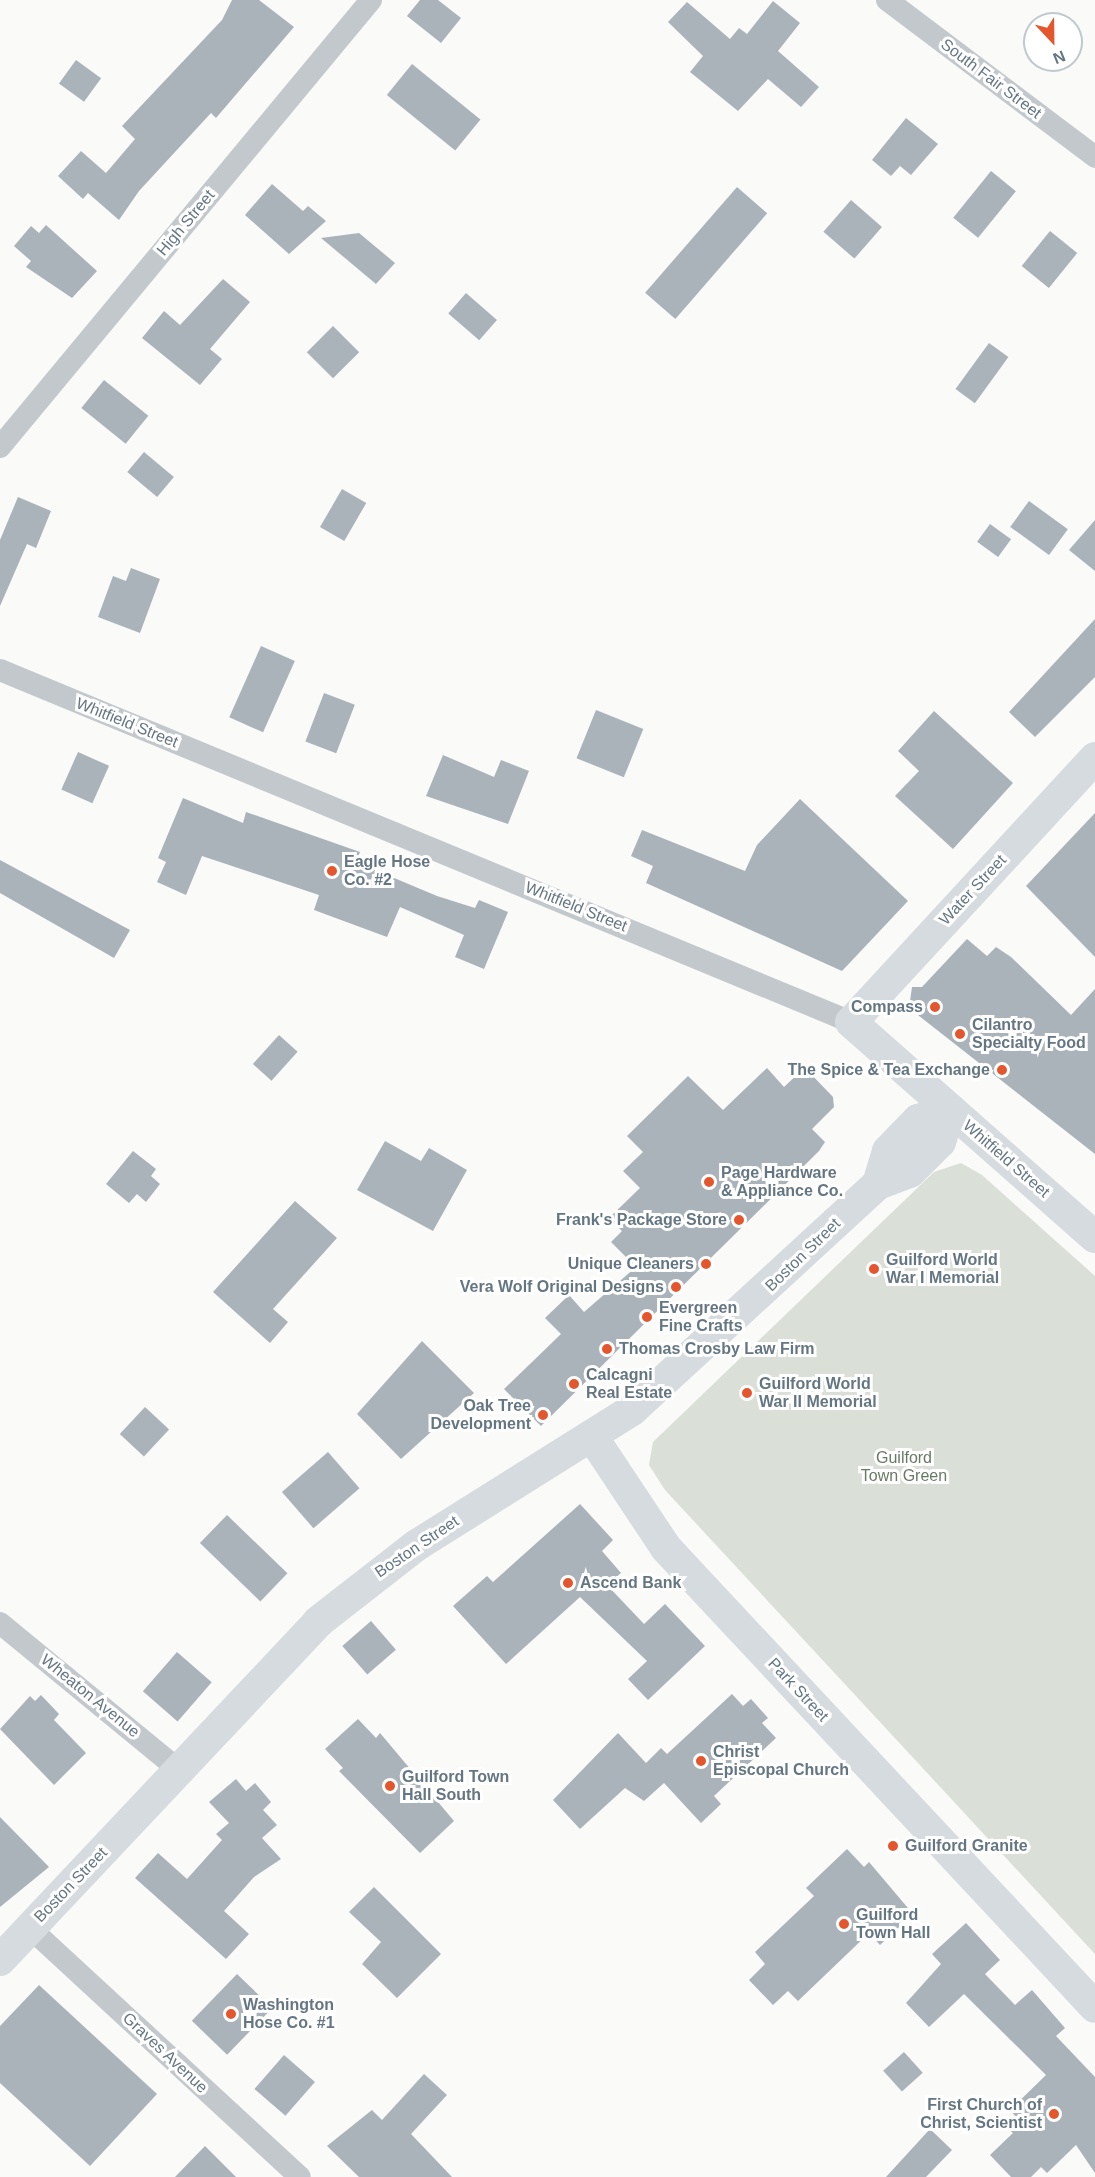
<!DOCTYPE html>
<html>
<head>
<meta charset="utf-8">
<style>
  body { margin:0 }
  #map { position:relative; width:1095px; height:2177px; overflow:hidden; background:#fafaf8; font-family:Arial,sans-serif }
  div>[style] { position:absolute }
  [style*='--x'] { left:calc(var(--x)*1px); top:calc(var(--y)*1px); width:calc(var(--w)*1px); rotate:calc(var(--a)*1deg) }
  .green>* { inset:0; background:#dadfd7 }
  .building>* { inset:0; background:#aab3b9; transform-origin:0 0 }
  .street>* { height:22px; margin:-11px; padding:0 11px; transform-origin:11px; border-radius:11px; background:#c3c8cc }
  .secondary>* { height:32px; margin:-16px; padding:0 16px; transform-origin:16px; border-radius:16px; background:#d6dbdf }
  .dots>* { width:16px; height:16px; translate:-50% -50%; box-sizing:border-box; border:3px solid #fff; border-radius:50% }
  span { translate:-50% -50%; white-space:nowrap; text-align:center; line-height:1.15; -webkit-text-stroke:6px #fff; paint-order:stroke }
  .street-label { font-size:16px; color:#657683 }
  .poi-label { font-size:16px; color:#657683; font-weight:700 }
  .left { translate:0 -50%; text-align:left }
  .right { translate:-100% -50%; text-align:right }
  .park-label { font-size:16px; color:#687a64 }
  .north { position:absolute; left:1023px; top:12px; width:60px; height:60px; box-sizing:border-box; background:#fff; border:2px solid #c1c8cd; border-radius:50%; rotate:158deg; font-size:16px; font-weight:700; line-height:24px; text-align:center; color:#657683 }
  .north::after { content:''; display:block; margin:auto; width:21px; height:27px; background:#e4572e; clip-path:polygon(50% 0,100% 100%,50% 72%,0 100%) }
</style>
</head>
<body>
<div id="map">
  <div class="green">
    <div style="clip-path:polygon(961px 1163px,982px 1175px,1095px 1276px,1095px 1954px,665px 1490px,649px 1465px,653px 1442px,934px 1172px)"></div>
  </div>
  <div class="building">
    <div style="clip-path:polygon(232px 0,259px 0,294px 27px,216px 118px,211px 113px,139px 191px,119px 220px,88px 193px,83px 199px,58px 176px,81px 151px,106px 173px,135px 139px,122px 126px,222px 20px)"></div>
    <div style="clip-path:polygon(420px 0,438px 0,461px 18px,441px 43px,407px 16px)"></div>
    <div style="clip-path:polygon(773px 1px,800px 23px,778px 51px,819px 87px,801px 107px,768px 79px,738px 111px,690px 72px,703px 56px,668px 22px,687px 2px,730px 39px,739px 28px,747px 34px)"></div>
    <div style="left:76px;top:60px;width:31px;height:29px;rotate:36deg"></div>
    <div style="left:412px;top:64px;width:88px;height:40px;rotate:39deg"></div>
    <div style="clip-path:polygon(906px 118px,938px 144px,911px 175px,900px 166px,891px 176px,872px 160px)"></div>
    <div style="left:991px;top:171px;width:32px;height:60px;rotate:39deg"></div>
    <div style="clip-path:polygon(272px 184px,303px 211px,308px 206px,326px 221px,289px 254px,245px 215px)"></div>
    <div style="left:737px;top:187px;width:40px;height:140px;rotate:41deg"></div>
    <div style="left:851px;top:200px;width:41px;height:42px;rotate:41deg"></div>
    <div style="clip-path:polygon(46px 225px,97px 271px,72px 298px,26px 267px,31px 261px,14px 246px,31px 226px,39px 233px)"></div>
    <div style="left:1050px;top:231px;width:35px;height:45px;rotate:39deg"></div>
    <div style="clip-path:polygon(359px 233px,395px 263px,376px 284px,321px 238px)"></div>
    <div style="clip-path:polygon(223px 279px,250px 302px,210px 349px,222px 359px,200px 385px,142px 338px,164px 311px,180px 325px)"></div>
    <div style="left:466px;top:293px;width:41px;height:27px;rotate:41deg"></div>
    <div style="left:333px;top:326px;width:37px;height:37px;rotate:45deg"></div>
    <div style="left:989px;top:343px;width:24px;height:57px;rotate:36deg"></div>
    <div style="left:104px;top:380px;width:57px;height:36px;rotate:39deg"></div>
    <div style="left:144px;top:452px;width:39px;height:26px;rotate:40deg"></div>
    <div style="left:342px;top:489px;width:28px;height:44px;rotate:30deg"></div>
    <div style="clip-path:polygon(18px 497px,51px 511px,36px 548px,27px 544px,0 606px,0 540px)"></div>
    <div style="left:1029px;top:501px;width:48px;height:32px;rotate:36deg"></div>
    <div style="clip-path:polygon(1095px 520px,1095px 571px,1069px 550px)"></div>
    <div style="left:990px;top:524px;width:26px;height:22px;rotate:36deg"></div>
    <div style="clip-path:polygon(131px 568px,160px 579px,140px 633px,98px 617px,113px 576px,126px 581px)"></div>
    <div style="clip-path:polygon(1095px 619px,1095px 677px,1035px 737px,1009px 712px)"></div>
    <div style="left:261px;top:646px;width:37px;height:78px;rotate:24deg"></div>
    <div style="left:324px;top:693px;width:33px;height:52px;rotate:21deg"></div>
    <div style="left:596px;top:710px;width:51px;height:52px;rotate:22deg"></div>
    <div style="clip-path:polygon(934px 711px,1013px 783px,953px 849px,895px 796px,919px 771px,898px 751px)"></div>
    <div style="left:78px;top:752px;width:34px;height:41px;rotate:24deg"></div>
    <div style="clip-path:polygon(443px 755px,494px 777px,501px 760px,529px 771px,508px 824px,426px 796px)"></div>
    <div style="clip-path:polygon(183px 798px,243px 823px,246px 812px,323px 839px,360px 852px,356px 862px,437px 896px,475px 908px,479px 900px,508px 912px,484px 969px,455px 957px,464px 935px,400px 907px,387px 937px,314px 910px,319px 895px,202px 856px,186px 895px,157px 882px,166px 862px,158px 858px)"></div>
    <div style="clip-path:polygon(800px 799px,908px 901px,842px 971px,646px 883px,653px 866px,631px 856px,642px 830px,745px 871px,757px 845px)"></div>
    <div style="clip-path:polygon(1095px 813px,1095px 957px,1026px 886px)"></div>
    <div style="clip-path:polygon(0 860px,130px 930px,114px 958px,0 893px)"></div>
    <div style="clip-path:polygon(967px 939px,987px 956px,996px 947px,1011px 957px,1071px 1015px,1095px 989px,1095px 1154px,909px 1008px,912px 987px,922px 987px)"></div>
    <div style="left:279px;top:1035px;width:25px;height:39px;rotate:42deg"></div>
    <div style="clip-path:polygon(767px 1068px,784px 1087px,800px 1072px,809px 1072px,833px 1097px,834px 1107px,812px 1129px,825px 1142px,819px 1151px,541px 1426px,504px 1389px,561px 1334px,545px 1318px,569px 1295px,584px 1312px,636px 1267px,611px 1242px,622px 1231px,609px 1218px,640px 1188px,623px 1171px,643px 1152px,627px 1136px,688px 1076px,723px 1110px)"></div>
    <div style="clip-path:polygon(385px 1141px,421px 1161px,429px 1148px,467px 1170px,433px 1231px,357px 1190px)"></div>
    <div style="clip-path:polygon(133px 1151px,156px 1169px,151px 1176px,160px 1184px,146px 1202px,137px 1194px,129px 1203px,106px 1184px)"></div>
    <div style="clip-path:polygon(295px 1201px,337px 1238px,273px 1309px,288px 1322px,270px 1343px,213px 1292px)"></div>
    <div style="clip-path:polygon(422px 1341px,474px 1393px,401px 1459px,357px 1414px)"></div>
    <div style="left:145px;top:1407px;width:33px;height:37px;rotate:43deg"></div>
    <div style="left:328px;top:1452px;width:48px;height:61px;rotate:49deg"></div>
    <div style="clip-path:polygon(580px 1504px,613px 1540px,602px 1551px,621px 1573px,607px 1585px,644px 1624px,665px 1604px,705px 1646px,648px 1700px,628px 1679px,647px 1661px,580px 1597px,506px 1664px,453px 1606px,487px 1576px,493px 1582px)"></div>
    <div style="left:227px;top:1515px;width:84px;height:39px;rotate:44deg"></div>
    <div style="left:371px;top:1621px;width:38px;height:38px;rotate:49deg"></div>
    <div style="left:177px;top:1652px;width:46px;height:52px;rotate:41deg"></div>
    <div style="clip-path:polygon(732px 1694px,743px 1706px,751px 1699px,768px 1718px,762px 1723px,776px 1738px,714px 1796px,721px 1804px,701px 1823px,664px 1783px,644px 1801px,625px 1788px,580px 1829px,553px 1800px,618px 1733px,646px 1763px,661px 1748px,667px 1754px)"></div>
    <div style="clip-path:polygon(41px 1695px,59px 1714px,54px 1720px,86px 1753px,54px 1785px,0 1729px,30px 1696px,35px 1701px)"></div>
    <div style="clip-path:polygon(358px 1719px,376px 1738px,380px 1733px,454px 1821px,420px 1853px,339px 1771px,343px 1768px,325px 1749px)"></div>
    <div style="clip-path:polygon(236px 1779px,246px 1791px,255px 1783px,271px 1802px,263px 1810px,277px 1825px,262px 1838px,281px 1859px,254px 1877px,224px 1911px,249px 1934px,226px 1959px,135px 1878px,158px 1853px,187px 1879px,222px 1840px,216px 1834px,229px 1823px,209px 1802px)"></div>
    <div style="clip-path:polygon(0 1817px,49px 1867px,0 1907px)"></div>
    <div style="clip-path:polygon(847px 1849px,864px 1867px,869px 1862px,913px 1914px,880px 1945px,869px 1933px,798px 2001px,788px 1991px,773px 2005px,749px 1980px,765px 1964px,755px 1952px,814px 1896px,806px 1888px)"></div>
    <div style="clip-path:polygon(374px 1887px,441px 1954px,397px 1998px,362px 1964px,381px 1942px,349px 1912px)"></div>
    <div style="clip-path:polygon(966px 1923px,1000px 1960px,985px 1974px,1015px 2005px,1032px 1990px,1065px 2028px,1056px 2036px,1095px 2077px,1095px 2173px,1076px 2145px,1047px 2173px,1041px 2167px,1031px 2177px,1011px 2177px,990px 2155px,1013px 2133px,1007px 2128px,1017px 2118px,1010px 2110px,1046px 2075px,964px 1994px,929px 2027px,906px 2003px,941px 1964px,932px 1954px)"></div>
    <div style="left:237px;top:1974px;width:49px;height:65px;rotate:44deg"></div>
    <div style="clip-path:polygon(39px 1985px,157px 2094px,90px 2166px,0 2083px,0 2026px)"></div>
    <div style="left:904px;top:2052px;width:28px;height:28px;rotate:48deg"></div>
    <div style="left:284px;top:2055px;width:41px;height:45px;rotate:41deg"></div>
    <div style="clip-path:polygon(424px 2074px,447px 2095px,411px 2134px,452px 2177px,359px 2177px,327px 2146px,372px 2110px,382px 2120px)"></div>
    <div style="clip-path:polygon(930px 2129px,952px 2150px,926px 2177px,886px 2177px)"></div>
    <div style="clip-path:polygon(205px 2146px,236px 2177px,175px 2177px)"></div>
  </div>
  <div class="street">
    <div style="--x:887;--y:0;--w:261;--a:37"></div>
    <div style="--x:0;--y:447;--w:581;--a:-50.31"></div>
    <div style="--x:0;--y:670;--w:921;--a:22.47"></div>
    <div style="--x:0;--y:1623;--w:230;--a:39.4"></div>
    <div style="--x:30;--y:1928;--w:367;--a:42.7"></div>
  </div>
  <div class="secondary">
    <div style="--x:1095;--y:758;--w:359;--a:132.7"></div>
    <div style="--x:851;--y:1022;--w:325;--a:41.4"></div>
    <div style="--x:878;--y:1184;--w:34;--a:-73"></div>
    <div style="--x:888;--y:1151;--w:43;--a:-45.9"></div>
    <div style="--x:918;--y:1120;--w:34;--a:-17"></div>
    <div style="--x:593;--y:1438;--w:132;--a:56.4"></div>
    <div style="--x:666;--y:1548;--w:628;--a:46.93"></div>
    <div style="--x:0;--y:1960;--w:464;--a:-46.7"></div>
    <div style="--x:318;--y:1622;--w:125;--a:-37.9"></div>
    <div style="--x:417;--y:1545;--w:254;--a:-32.1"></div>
    <div style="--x:632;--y:1410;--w:334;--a:-42.6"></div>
    <div style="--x:878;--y:1184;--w:34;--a:-21"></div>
    <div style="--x:910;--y:1172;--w:42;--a:-45"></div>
    <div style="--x:940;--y:1142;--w:34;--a:-73"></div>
  </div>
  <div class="dots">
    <div style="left:332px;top:871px;background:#e4572e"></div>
    <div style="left:935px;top:1007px;background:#e4572e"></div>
    <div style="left:960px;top:1034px;background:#e4572e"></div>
    <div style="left:1002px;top:1070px;background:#e4572e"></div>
    <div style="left:709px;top:1182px;background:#e4572e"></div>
    <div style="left:739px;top:1220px;background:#e4572e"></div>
    <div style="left:706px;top:1264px;background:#e4572e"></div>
    <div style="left:874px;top:1269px;background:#e4572e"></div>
    <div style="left:676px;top:1287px;background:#e4572e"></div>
    <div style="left:647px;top:1317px;background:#e4572e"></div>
    <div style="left:607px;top:1349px;background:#e4572e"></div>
    <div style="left:574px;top:1384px;background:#e4572e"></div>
    <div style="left:747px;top:1393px;background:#e4572e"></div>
    <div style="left:543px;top:1415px;background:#e4572e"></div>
    <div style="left:568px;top:1583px;background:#e4572e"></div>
    <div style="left:701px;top:1761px;background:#e4572e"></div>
    <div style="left:390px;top:1786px;background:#e4572e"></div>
    <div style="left:893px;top:1846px;background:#e4572e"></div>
    <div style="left:844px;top:1924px;background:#e4572e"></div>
    <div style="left:231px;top:2014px;background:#e4572e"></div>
    <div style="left:1054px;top:2114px;background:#e4572e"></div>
  </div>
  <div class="street-label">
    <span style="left:991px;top:79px;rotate:37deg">South Fair Street</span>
    <span style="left:186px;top:223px;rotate:-50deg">High Street</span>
    <span style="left:127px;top:723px;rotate:22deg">Whitfield Street</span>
    <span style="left:973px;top:890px;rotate:-47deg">Water Street</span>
    <span style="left:576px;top:907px;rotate:22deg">Whitfield Street</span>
    <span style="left:1006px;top:1159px;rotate:41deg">Whitfield Street</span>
    <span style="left:803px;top:1255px;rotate:-44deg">Boston Street</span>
    <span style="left:417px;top:1547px;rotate:-34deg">Boston Street</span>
    <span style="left:798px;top:1690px;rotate:47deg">Park Street</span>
    <span style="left:90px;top:1696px;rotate:39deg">Wheaton Avenue</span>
    <span style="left:71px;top:1885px;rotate:-46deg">Boston Street</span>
    <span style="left:165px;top:2053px;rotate:43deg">Graves Avenue</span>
  </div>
  <div class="poi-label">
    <span class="left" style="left:344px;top:871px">Eagle Hose<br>Co. #2</span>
    <span class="right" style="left:923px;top:1007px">Compass</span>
    <span class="left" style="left:972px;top:1034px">Cilantro<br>Specialty Food</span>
    <span class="right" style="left:990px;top:1070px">The Spice &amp; Tea Exchange</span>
    <span class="left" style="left:721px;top:1182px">Page Hardware<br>&amp; Appliance Co.</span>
    <span class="right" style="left:727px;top:1220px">Frank's Package Store</span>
    <span class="left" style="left:886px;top:1269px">Guilford World<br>War I Memorial</span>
    <span class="right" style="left:694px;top:1264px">Unique Cleaners</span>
    <span class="right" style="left:664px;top:1287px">Vera Wolf Original Designs</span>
    <span class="left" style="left:659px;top:1317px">Evergreen<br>Fine Crafts</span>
    <span class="left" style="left:619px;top:1349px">Thomas Crosby Law Firm</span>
    <span class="left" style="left:586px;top:1384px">Calcagni<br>Real Estate</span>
    <span class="left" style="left:759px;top:1393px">Guilford World<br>War II Memorial</span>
    <span class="right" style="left:531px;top:1415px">Oak Tree<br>Development</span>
    <span class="left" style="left:580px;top:1583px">Ascend Bank</span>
    <span class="left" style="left:713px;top:1761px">Christ<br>Episcopal Church</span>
    <span class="left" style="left:402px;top:1786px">Guilford Town<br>Hall South</span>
    <span class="left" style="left:905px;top:1846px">Guilford Granite</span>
    <span class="left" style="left:856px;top:1924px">Guilford<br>Town Hall</span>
    <span class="left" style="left:243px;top:2014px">Washington<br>Hose Co. #1</span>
    <span class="right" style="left:1042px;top:2114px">First Church of<br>Christ, Scientist</span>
  </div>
  <div class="park-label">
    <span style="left:904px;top:1467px">Guilford<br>Town Green</span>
  </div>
  <div class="north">N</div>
</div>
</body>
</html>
